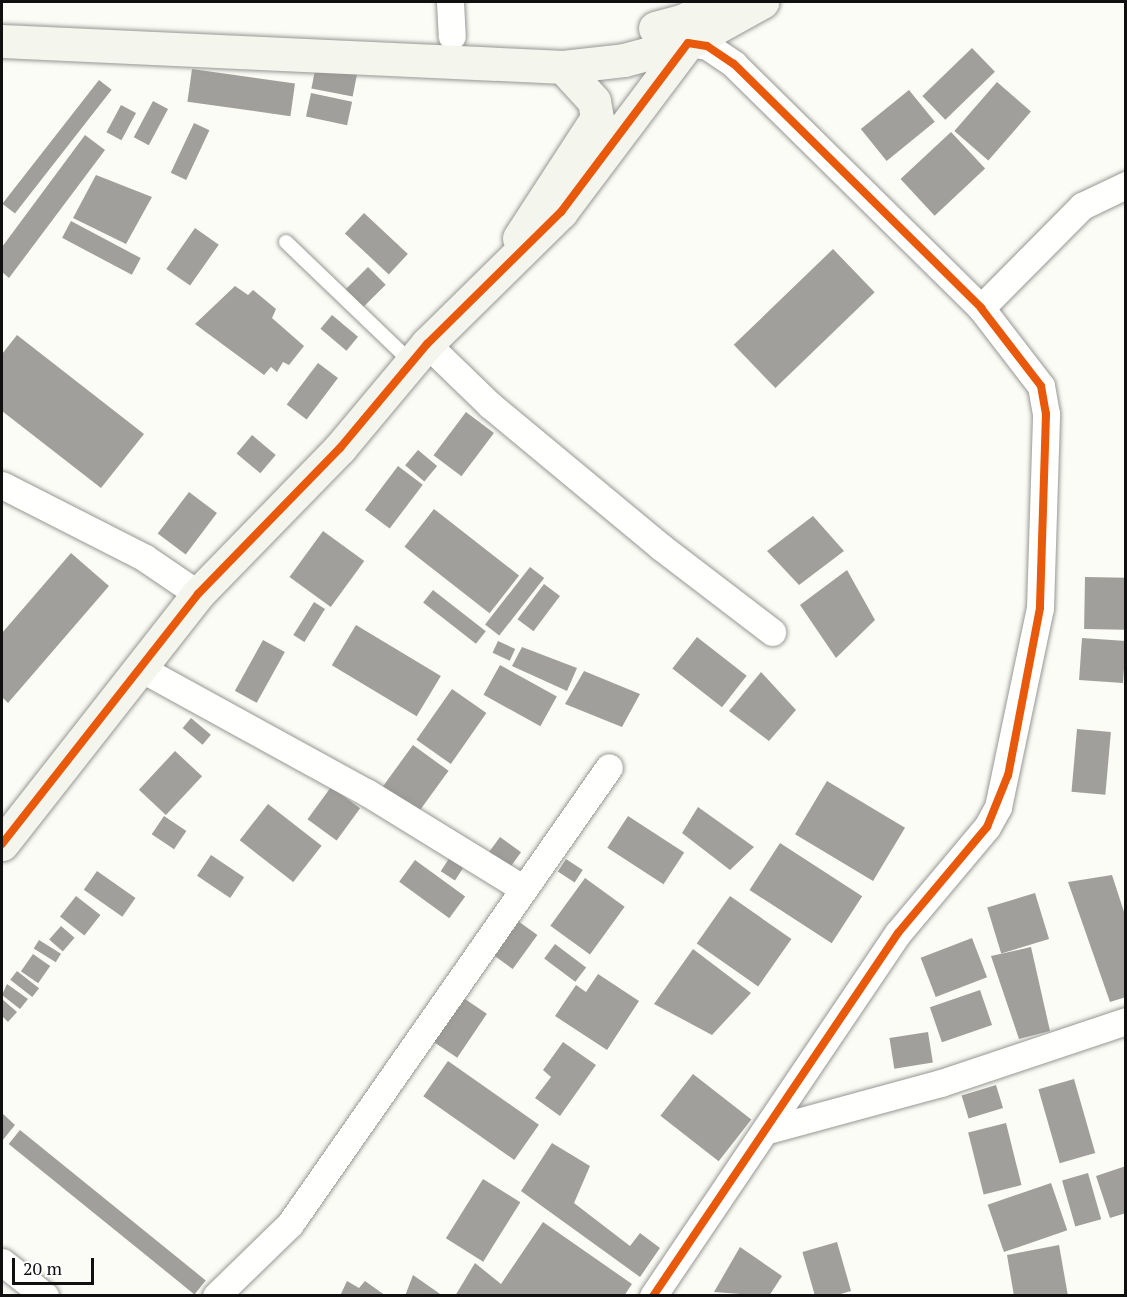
<!DOCTYPE html>
<html>
<head>
<meta charset="utf-8">
<style>
  body { margin:0 }
  #map { position:relative; width:1127px; height:1297px; overflow:hidden; background:#fcfcf6; font-family:"PT Serif",serif }
  div>[style] { position:absolute }
  [style*='--x'] { left:calc(var(--x)*1px); top:calc(var(--y)*1px); width:calc(var(--w)*1px); rotate:calc(var(--a)*1deg) }
  .building>* { inset:0; background:#a09f9b; transform-origin:0 0 }
  .roads { filter:drop-shadow(0 0 2px #969694) drop-shadow(0 0 2px #969694) }
  .lane>* { height:14px; margin:-7px; padding:0 7px; transform-origin:7px; border-radius:7px; background:#fffffe }
  .street>* { height:27px; margin:-13.5px; padding:0 13.5px; transform-origin:13.5px; border-radius:13.5px; background:#fffffe }
  .secondary>* { height:33px; margin:-16.5px; padding:0 16.5px; transform-origin:16.5px; border-radius:16.5px; background:#f4f5ec }
  .cycleway>* { height:8px; margin:-4px; padding:0 4px; transform-origin:4px; border-radius:4px; background:#e8590c }
  span { translate:-50% -50%; white-space:nowrap; text-align:center; line-height:1.15; -webkit-text-stroke:6px #fff; paint-order:stroke }
  .frame { position:absolute; inset:0; border:3px solid #101010; pointer-events:none }
  .scale { position:absolute; left:12px; top:1258px; width:82px; height:27px; box-sizing:border-box; border:3px solid #101010; border-top:0; padding-left:8px; font-size:18px; line-height:21px; white-space:nowrap; color:#101010; -webkit-text-stroke:4px #fff; paint-order:stroke }
</style>
</head>
<body>
<div id="map">
  <div class="building">
    <div style="left:972px;top:48px;width:33px;height:69px;rotate:46deg"></div>
    <div style="left:316px;top:65px;width:42px;height:24px;rotate:11deg"></div>
    <div style="left:192px;top:69px;width:104px;height:33px;rotate:8deg"></div>
    <div style="left:99px;top:80px;width:16px;height:157px;rotate:38deg"></div>
    <div style="left:997px;top:82px;width:45px;height:65px;rotate:41deg"></div>
    <div style="left:909px;top:90px;width:41px;height:62px;rotate:51deg"></div>
    <div style="left:311px;top:93px;width:42px;height:24px;rotate:12deg"></div>
    <div style="left:153px;top:101px;width:17px;height:41px;rotate:28deg"></div>
    <div style="left:121px;top:105px;width:17px;height:31px;rotate:28deg"></div>
    <div style="left:194px;top:123px;width:17px;height:55px;rotate:25deg"></div>
    <div style="left:951px;top:132px;width:50px;height:69px;rotate:47deg"></div>
    <div style="clip-path:polygon(85px 135px,105px 150px,9px 278px,2px 272px,2px 247px)"></div>
    <div style="clip-path:polygon(96px 175px,152px 197px,126px 244px,73px 218px)"></div>
    <div style="left:364px;top:213px;width:60px;height:28px;rotate:43deg"></div>
    <div style="left:71px;top:221px;width:79px;height:19px;rotate:28deg"></div>
    <div style="left:195px;top:228px;width:29px;height:50px;rotate:35deg"></div>
    <div style="left:833px;top:249px;width:60px;height:138px;rotate:46deg"></div>
    <div style="left:368px;top:267px;width:25px;height:34px;rotate:45deg"></div>
    <div style="clip-path:polygon(235px 286px,248px 295px,253px 290px,276px 309px,272px 318px,304px 346px,289px 365px,283px 362px,277px 372px,271px 367px,264px 375px,195px 324px)"></div>
    <div style="left:332px;top:315px;width:34px;height:18px;rotate:40deg"></div>
    <div style="clip-path:polygon(17px 335px,144px 434px,101px 488px,2px 411px,2px 354px)"></div>
    <div style="left:318px;top:363px;width:25px;height:52px;rotate:37deg"></div>
    <div style="left:466px;top:412px;width:35px;height:54px;rotate:37deg"></div>
    <div style="left:252px;top:435px;width:31px;height:24px;rotate:40deg"></div>
    <div style="left:418px;top:450px;width:25px;height:20px;rotate:40deg"></div>
    <div style="left:398px;top:466px;width:31px;height:55px;rotate:37deg"></div>
    <div style="left:189px;top:492px;width:35px;height:52px;rotate:37deg"></div>
    <div style="left:434px;top:509px;width:108px;height:48px;rotate:38deg"></div>
    <div style="clip-path:polygon(813px 516px,844px 551px,799px 585px,767px 551px)"></div>
    <div style="left:323px;top:531px;width:51px;height:57px;rotate:36deg"></div>
    <div style="clip-path:polygon(71px 553px,109px 586px,8px 703px,2px 697px,2px 633px)"></div>
    <div style="left:530px;top:567px;width:18px;height:73px;rotate:38deg"></div>
    <div style="clip-path:polygon(847px 570px,875px 620px,836px 658px,800px 605px)"></div>
    <div style="left:1085px;top:577px;width:41px;height:52px;rotate:1deg"></div>
    <div style="left:544px;top:584px;width:20px;height:44px;rotate:37deg"></div>
    <div style="left:433px;top:590px;width:67px;height:16px;rotate:38deg"></div>
    <div style="left:314px;top:602px;width:13px;height:39px;rotate:32deg"></div>
    <div style="left:356px;top:625px;width:99px;height:47px;rotate:31deg"></div>
    <div style="left:697px;top:637px;width:63px;height:40px;rotate:38deg"></div>
    <div style="left:1082px;top:638px;width:44px;height:42px;rotate:4deg"></div>
    <div style="left:263px;top:640px;width:25px;height:58px;rotate:29deg"></div>
    <div style="left:498px;top:641px;width:19px;height:13px;rotate:25deg"></div>
    <div style="clip-path:polygon(522px 647px,577px 668px,567px 691px,512px 666px)"></div>
    <div style="left:500px;top:665px;width:65px;height:34px;rotate:29deg"></div>
    <div style="clip-path:polygon(584px 671px,640px 694px,622px 727px,565px 704px)"></div>
    <div style="clip-path:polygon(761px 672px,796px 710px,769px 741px,729px 711px)"></div>
    <div style="left:452px;top:689px;width:42px;height:62px;rotate:35deg"></div>
    <div style="left:191px;top:718px;width:26px;height:13px;rotate:40deg"></div>
    <div style="left:1077px;top:729px;width:34px;height:63px;rotate:5deg"></div>
    <div style="left:413px;top:745px;width:44px;height:59px;rotate:36deg"></div>
    <div style="left:175px;top:751px;width:37px;height:53px;rotate:43deg"></div>
    <div style="left:827px;top:781px;width:91px;height:62px;rotate:31deg"></div>
    <div style="left:331px;top:787px;width:36px;height:40px;rotate:36deg"></div>
    <div style="left:268px;top:804px;width:68px;height:46px;rotate:38deg"></div>
    <div style="clip-path:polygon(698px 807px,754px 847px,730px 870px,682px 833px)"></div>
    <div style="left:164px;top:816px;width:27px;height:22px;rotate:34deg"></div>
    <div style="left:628px;top:816px;width:67px;height:38px;rotate:33deg"></div>
    <div style="left:500px;top:837px;width:26px;height:27px;rotate:36deg"></div>
    <div style="left:780px;top:843px;width:98px;height:56px;rotate:33deg"></div>
    <div style="left:211px;top:855px;width:40px;height:25px;rotate:34deg"></div>
    <div style="left:450px;top:857px;width:17px;height:17px;rotate:33deg"></div>
    <div style="left:566px;top:859px;width:20px;height:15px;rotate:33deg"></div>
    <div style="left:415px;top:860px;width:62px;height:27px;rotate:36deg"></div>
    <div style="left:97px;top:871px;width:47px;height:23px;rotate:35deg"></div>
    <div style="clip-path:polygon(1112px 875px,1126px 918px,1126px 997px,1110px 1002px,1068px 882px)"></div>
    <div style="left:585px;top:878px;width:49px;height:59px;rotate:36deg"></div>
    <div style="left:1035px;top:893px;width:48px;height:50px;rotate:73deg"></div>
    <div style="left:76px;top:896px;width:31px;height:26px;rotate:38deg"></div>
    <div style="left:730px;top:896px;width:75px;height:58px;rotate:35deg"></div>
    <div style="left:518px;top:921px;width:24px;height:42px;rotate:36deg"></div>
    <div style="left:61px;top:926px;width:18px;height:18px;rotate:41deg"></div>
    <div style="left:972px;top:938px;width:42px;height:55px;rotate:69deg"></div>
    <div style="left:39px;top:940px;width:26px;height:10px;rotate:32deg"></div>
    <div style="left:555px;top:944px;width:39px;height:18px;rotate:37deg"></div>
    <div style="clip-path:polygon(1031px 947px,1050px 1031px,1019px 1039px,991px 956px)"></div>
    <div style="clip-path:polygon(693px 949px,751px 993px,712px 1035px,654px 1004px)"></div>
    <div style="left:33px;top:954px;width:21px;height:21px;rotate:35deg"></div>
    <div style="left:17px;top:971px;width:28px;height:11px;rotate:38deg"></div>
    <div style="clip-path:polygon(598px 974px,639px 1001px,607px 1050px,555px 1016px,576px 985px,586px 992px)"></div>
    <div style="clip-path:polygon(7px 984px,28px 999px,20px 1009px,2px 995px)"></div>
    <div style="left:980px;top:990px;width:37px;height:53px;rotate:71deg"></div>
    <div style="left:462px;top:997px;width:30px;height:53px;rotate:34deg"></div>
    <div style="clip-path:polygon(2px 999px,17px 1012px,8px 1022px,2px 1016px)"></div>
    <div style="left:928px;top:1032px;width:31px;height:39px;rotate:81deg"></div>
    <div style="clip-path:polygon(563px 1042px,596px 1065px,560px 1116px,535px 1098px,551px 1077px,543px 1070px)"></div>
    <div style="left:448px;top:1061px;width:111px;height:43px;rotate:35deg"></div>
    <div style="left:693px;top:1074px;width:74px;height:53px;rotate:38deg"></div>
    <div style="left:1074px;top:1079px;width:77px;height:37px;rotate:74deg"></div>
    <div style="left:996px;top:1085px;width:24px;height:36px;rotate:73deg"></div>
    <div style="clip-path:polygon(2px 1113px,15px 1125px,2px 1141px)"></div>
    <div style="left:1006px;top:1123px;width:64px;height:39px;rotate:76deg"></div>
    <div style="left:20px;top:1130px;width:239px;height:18px;rotate:39deg"></div>
    <div style="clip-path:polygon(552px 1143px,590px 1166px,574px 1203px,630px 1246px,640px 1233px,660px 1248px,640px 1277px,521px 1191px)"></div>
    <div style="clip-path:polygon(1126px 1166px,1126px 1213px,1110px 1218px,1096px 1176px)"></div>
    <div style="left:1088px;top:1173px;width:48px;height:27px;rotate:74deg"></div>
    <div style="left:483px;top:1179px;width:44px;height:70px;rotate:32deg"></div>
    <div style="left:1051px;top:1183px;width:50px;height:67px;rotate:71deg"></div>
    <div style="clip-path:polygon(543px 1222px,632px 1284px,624px 1296px,455px 1296px,475px 1263px,501px 1284px)"></div>
    <div style="left:837px;top:1242px;width:51px;height:36px;rotate:74deg"></div>
    <div style="clip-path:polygon(1059px 1245px,1068px 1296px,1014px 1296px,1007px 1255px)"></div>
    <div style="clip-path:polygon(740px 1247px,782px 1276px,769px 1296px,714px 1292px)"></div>
    <div style="clip-path:polygon(413px 1275px,443px 1296px,405px 1296px)"></div>
    <div style="clip-path:polygon(347px 1281px,359px 1288px,365px 1281px,386px 1296px,340px 1296px)"></div>
  </div>
  <div class="roads">
    <div class="lane">
      <div style="--x:286;--y:242;--w:175;--a:43.8"></div>
    </div>
    <div class="street">
      <div style="--x:450;--y:2;--w:34;--a:87"></div>
      <div style="--x:981;--y:308;--w:144;--a:-45.3"></div>
      <div style="--x:1082;--y:206;--w:49;--a:-25.5"></div>
      <div style="--x:427;--y:344;--w:88;--a:44.1"></div>
      <div style="--x:490;--y:405;--w:222;--a:39.7"></div>
      <div style="--x:661;--y:547;--w:140;--a:37.4"></div>
      <div style="--x:2;--y:485;--w:161;--a:27"></div>
      <div style="--x:145;--y:558;--w:64;--a:34.2"></div>
      <div style="--x:142;--y:669;--w:258;--a:28.8"></div>
      <div style="--x:368;--y:793;--w:180;--a:31.6"></div>
      <div style="--x:768;--y:1130;--w:179;--a:-15.2"></div>
      <div style="--x:941;--y:1083;--w:195;--a:-18.5"></div>
      <div style="--x:2;--y:1262;--w:55;--a:38.3"></div>
      <div style="--x:216;--y:1296;--w:103;--a:-44.2"></div>
      <div style="--x:290;--y:1224;--w:557;--a:-55.08"></div>
      <div style="--x:653;--y:1296;--w:438;--a:-56"></div>
      <div style="--x:898;--y:933;--w:138;--a:-50"></div>
      <div style="--x:987;--y:827;--w:23;--a:-61"></div>
      <div style="--x:998;--y:807;--w:203;--a:-78.1"></div>
      <div style="--x:1040;--y:608;--w:194;--a:-88.2"></div>
      <div style="--x:1046;--y:414;--w:28;--a:-100"></div>
      <div style="--x:1041;--y:386;--w:98;--a:-127.6"></div>
      <div style="--x:981;--y:308;--w:347;--a:-135.4"></div>
      <div style="--x:734;--y:64;--w:32;--a:-146"></div>
      <div style="--x:707;--y:46;--w:19;--a:-171"></div>
    </div>
    <div class="secondary">
      <div style="--x:655;--y:28;--w:28;--a:-15"></div>
      <div style="--x:682;--y:21;--w:40;--a:-28"></div>
      <div style="--x:2;--y:41;--w:562;--a:2.65"></div>
      <div style="--x:563;--y:67;--w:61;--a:-6.5"></div>
      <div style="--x:624;--y:60;--w:66;--a:-14.9"></div>
      <div style="--x:688;--y:43;--w:85;--a:-29"></div>
      <div style="--x:519;--y:238;--w:143;--a:-57"></div>
      <div style="--x:597;--y:118;--w:17;--a:-100"></div>
      <div style="--x:594;--y:101;--w:46;--a:-132.4"></div>
      <div style="--x:2;--y:844;--w:318;--a:-51.9"></div>
      <div style="--x:198;--y:594;--w:204;--a:-45.8"></div>
      <div style="--x:340;--y:448;--w:136;--a:-50.1"></div>
      <div style="--x:427;--y:344;--w:188;--a:-44.6"></div>
      <div style="--x:561;--y:212;--w:211;--a:-53.1"></div>
    </div>
  </div>
  <div class="cycleway">
    <div style="--x:2;--y:844;--w:318;--a:-51.9"></div>
    <div style="--x:198;--y:594;--w:204;--a:-45.8"></div>
    <div style="--x:340;--y:448;--w:136;--a:-50.1"></div>
    <div style="--x:427;--y:344;--w:188;--a:-44.6"></div>
    <div style="--x:561;--y:212;--w:211;--a:-53.1"></div>
    <div style="--x:688;--y:43;--w:19;--a:9"></div>
    <div style="--x:707;--y:46;--w:32;--a:34"></div>
    <div style="--x:734;--y:64;--w:347;--a:44.6"></div>
    <div style="--x:981;--y:308;--w:98;--a:52.4"></div>
    <div style="--x:1041;--y:386;--w:28;--a:80"></div>
    <div style="--x:1046;--y:414;--w:194;--a:91.8"></div>
    <div style="--x:1040;--y:608;--w:170;--a:100.8"></div>
    <div style="--x:1008;--y:775;--w:56;--a:112"></div>
    <div style="--x:987;--y:827;--w:138;--a:130"></div>
    <div style="--x:898;--y:933;--w:438;--a:124"></div>
  </div>
  <div class="frame"></div>
  <div class="scale">20 m</div>
</div>
</body>
</html>
